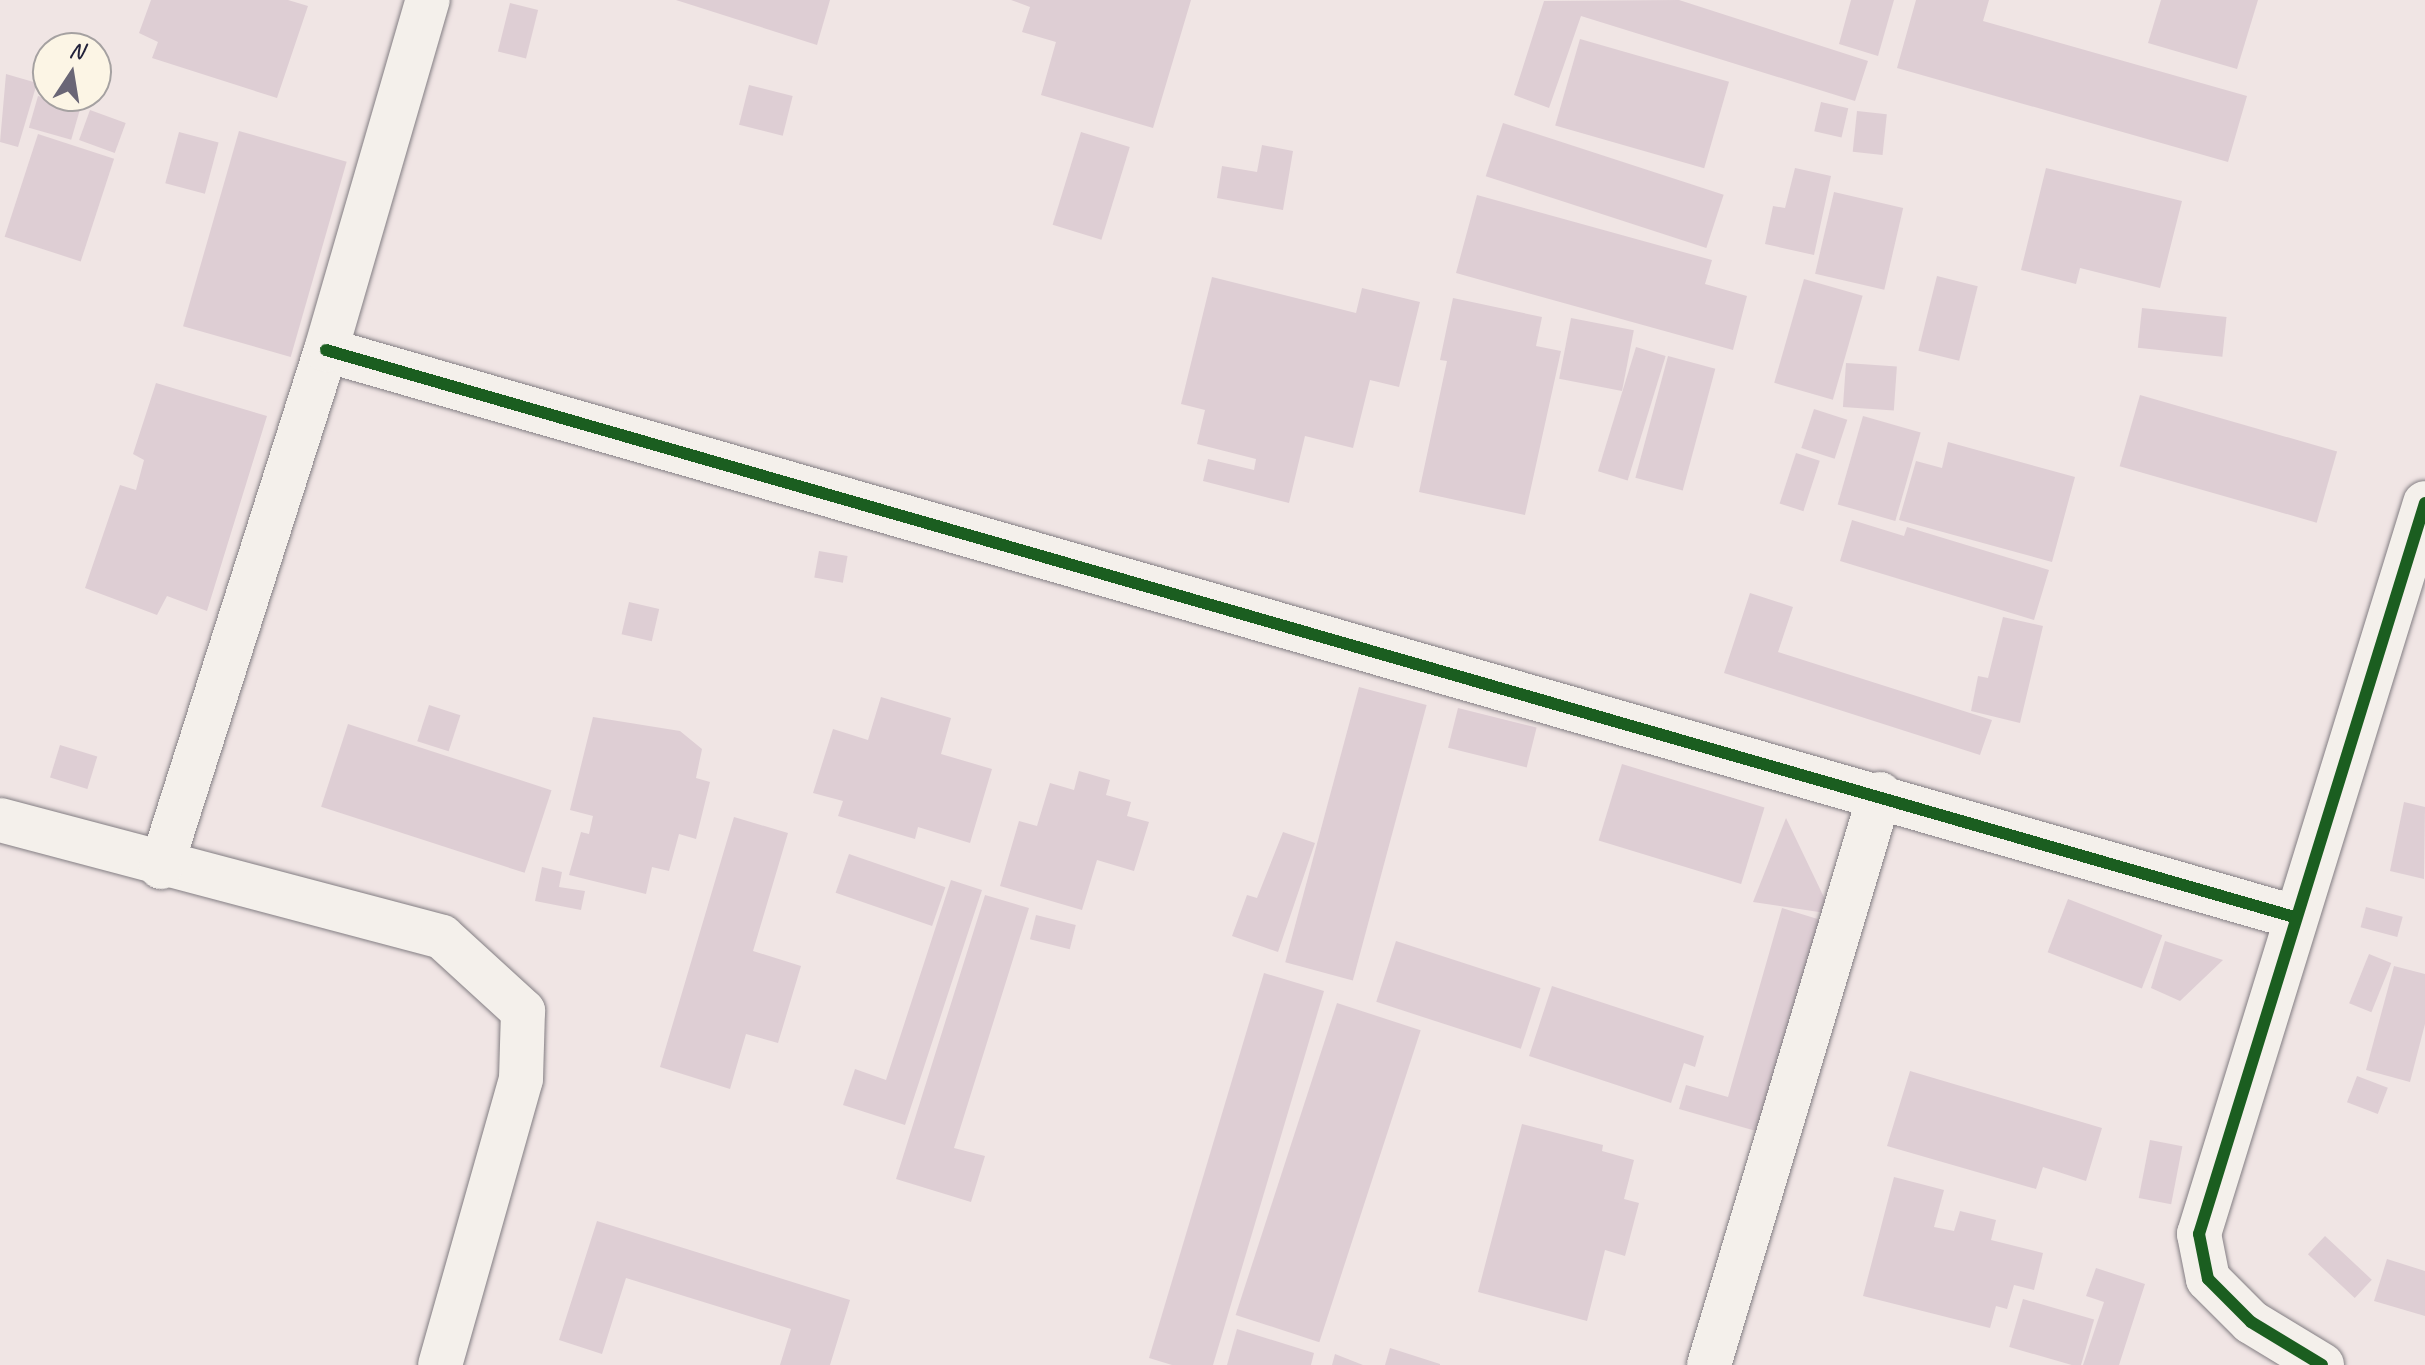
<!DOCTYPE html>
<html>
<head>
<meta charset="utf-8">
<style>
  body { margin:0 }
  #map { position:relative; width:2425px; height:1365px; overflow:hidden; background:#f0e5e4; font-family:Caveat,sans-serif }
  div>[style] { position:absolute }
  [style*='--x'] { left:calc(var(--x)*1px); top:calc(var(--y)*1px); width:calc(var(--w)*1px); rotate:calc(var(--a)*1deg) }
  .building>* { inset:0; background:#deced4; transform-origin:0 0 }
  .roads { filter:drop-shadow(0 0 2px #837e83) drop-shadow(0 0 2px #837e83) }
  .minor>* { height:44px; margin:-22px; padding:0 22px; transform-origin:22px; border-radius:22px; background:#f4f0eb }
  .cycleway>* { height:12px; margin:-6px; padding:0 6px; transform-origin:6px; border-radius:6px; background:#1b5e20 }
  span { translate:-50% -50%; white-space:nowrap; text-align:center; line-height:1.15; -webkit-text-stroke:8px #fcf5e5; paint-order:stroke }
  .north { position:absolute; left:32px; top:32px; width:80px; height:80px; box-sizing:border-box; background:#fcf5e5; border:2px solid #a5a1a1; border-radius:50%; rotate:12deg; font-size:22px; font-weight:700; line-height:32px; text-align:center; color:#22223b }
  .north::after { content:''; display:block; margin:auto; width:28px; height:36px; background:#6a6676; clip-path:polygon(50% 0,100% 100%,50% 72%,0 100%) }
</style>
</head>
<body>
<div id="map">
  <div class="building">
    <div style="clip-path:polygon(151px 0,288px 0,308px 6px,277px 98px,152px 58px,158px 42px,139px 33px)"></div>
    <div style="clip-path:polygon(676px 0,830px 0,817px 45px)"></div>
    <div style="clip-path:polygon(1011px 0,1191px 0,1153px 128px,1041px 95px,1056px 42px,1022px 32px,1030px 7px)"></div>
    <div style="clip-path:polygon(1679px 0,1868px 61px,1855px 101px,1581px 16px,1549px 108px,1514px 95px,1544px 1px)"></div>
    <div style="clip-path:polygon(1851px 0,1894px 0,1878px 56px,1839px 44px)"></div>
    <div style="clip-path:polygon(1916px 0,1989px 0,1983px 21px,2247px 96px,2228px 162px,1897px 68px)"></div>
    <div style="clip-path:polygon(2161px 0,2258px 0,2237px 69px,2148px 43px)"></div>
    <div style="left:510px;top:3px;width:29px;height:50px;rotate:14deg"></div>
    <div style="left:1580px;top:39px;width:155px;height:90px;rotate:16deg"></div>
    <div style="clip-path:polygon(6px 74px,37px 83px,18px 147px,0 142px)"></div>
    <div style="left:749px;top:85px;width:45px;height:41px;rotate:14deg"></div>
    <div style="left:38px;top:96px;width:44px;height:33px;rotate:16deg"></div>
    <div style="left:1821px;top:102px;width:28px;height:30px;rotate:13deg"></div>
    <div style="left:90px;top:110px;width:38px;height:32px;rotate:20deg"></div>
    <div style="left:1857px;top:111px;width:30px;height:41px;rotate:6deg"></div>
    <div style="left:1503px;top:123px;width:232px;height:56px;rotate:18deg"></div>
    <div style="left:239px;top:131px;width:112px;height:203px;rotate:16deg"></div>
    <div style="left:179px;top:132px;width:41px;height:53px;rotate:15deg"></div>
    <div style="left:1081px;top:132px;width:51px;height:97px;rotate:17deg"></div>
    <div style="left:38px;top:134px;width:80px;height:108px;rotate:18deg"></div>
    <div style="clip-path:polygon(1262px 145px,1293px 151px,1283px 210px,1217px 198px,1222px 166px,1257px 172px)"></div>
    <div style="clip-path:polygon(1795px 168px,1831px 176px,1814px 255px,1765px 244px,1773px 206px,1785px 208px)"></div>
    <div style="clip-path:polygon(2046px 168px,2182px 201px,2160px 288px,2080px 268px,2076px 284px,2021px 270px)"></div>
    <div style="left:1834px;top:192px;width:71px;height:84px;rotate:13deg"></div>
    <div style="clip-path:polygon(1477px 195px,1712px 260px,1705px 284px,1747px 296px,1733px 350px,1456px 273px)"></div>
    <div style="left:1937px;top:276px;width:42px;height:77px;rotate:14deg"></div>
    <div style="clip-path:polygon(1212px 277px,1356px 313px,1362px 288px,1420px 302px,1399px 387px,1370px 380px,1353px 448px,1305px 436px,1289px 503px,1203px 481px,1208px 459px,1254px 470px,1256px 459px,1197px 444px,1205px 410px,1181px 404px)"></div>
    <div style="left:1804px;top:279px;width:61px;height:108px;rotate:16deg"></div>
    <div style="clip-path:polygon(1453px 298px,1542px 317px,1536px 346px,1561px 351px,1525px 515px,1419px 492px,1447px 361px,1440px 360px)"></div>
    <div style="left:2142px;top:308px;width:85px;height:40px;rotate:6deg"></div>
    <div style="left:1571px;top:318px;width:64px;height:62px;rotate:11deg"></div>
    <div style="left:1636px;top:347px;width:31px;height:130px;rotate:17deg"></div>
    <div style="left:1668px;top:356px;width:49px;height:126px;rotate:15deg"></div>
    <div style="left:1846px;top:363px;width:51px;height:44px;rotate:4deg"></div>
    <div style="clip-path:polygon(156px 383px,267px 416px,207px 611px,167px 596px,157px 615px,85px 588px,120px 485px,136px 490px,144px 460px,133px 454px)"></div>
    <div style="left:2140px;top:395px;width:205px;height:74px;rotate:16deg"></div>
    <div style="left:1814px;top:409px;width:35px;height:41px;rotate:18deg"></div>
    <div style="left:1863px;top:416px;width:60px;height:92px;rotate:16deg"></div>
    <div style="clip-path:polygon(1948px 442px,2075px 477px,2052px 562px,1899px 520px,1916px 461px,1942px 468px)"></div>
    <div style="left:1796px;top:453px;width:25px;height:53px;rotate:18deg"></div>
    <div style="clip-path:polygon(1852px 520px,1904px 536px,1907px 527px,2049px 570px,2034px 620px,1840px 561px)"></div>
    <div style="left:819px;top:551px;width:29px;height:27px;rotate:10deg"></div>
    <div style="clip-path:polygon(1750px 593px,1793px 607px,1778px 652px,1992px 720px,1980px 755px,1724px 673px)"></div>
    <div style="left:629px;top:602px;width:31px;height:33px;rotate:13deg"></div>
    <div style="clip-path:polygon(2003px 617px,2043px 626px,2020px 723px,1971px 711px,1978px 676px,1988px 678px)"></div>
    <div style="left:1359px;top:687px;width:70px;height:285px;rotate:15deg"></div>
    <div style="clip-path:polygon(881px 697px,951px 718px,941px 754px,992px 769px,970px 843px,918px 827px,915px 839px,838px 816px,843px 801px,813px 793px,833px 729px,868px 740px)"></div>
    <div style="left:429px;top:705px;width:33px;height:38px;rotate:18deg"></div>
    <div style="left:1458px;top:708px;width:81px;height:41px;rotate:14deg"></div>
    <div style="clip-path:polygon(593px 717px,680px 731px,702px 749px,696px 778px,710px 782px,696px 839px,679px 834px,669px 871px,652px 867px,646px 894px,569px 875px,581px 832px,589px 834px,593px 816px,570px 810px)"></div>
    <div style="left:348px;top:724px;width:214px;height:87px;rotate:18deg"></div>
    <div style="left:60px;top:745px;width:39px;height:34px;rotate:17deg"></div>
    <div style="left:1622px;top:764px;width:149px;height:80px;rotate:17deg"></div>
    <div style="clip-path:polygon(1079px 771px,1110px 780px,1106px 795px,1131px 802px,1127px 816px,1149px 822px,1134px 871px,1097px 860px,1082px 910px,1000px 886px,1019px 821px,1037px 826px,1050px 783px,1074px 790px)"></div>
    <div style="clip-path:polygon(2404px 802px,2425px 807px,2424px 879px,2390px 871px)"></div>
    <div style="clip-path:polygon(734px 817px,788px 833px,753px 951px,801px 966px,778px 1043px,746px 1034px,730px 1089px,660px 1067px)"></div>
    <div style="clip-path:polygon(1786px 818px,1832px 914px,1753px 902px)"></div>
    <div style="clip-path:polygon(1283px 832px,1315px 843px,1278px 952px,1232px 936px,1247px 895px,1257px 898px)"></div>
    <div style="left:849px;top:854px;width:102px;height:41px;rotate:19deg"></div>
    <div style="clip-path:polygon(542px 867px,562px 872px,559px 887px,585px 891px,581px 910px,535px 901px)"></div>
    <div style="clip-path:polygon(951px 880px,982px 890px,905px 1125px,843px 1105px,855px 1069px,886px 1080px)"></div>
    <div style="clip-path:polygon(985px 895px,1029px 908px,954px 1148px,985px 1156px,971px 1202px,896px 1179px)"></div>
    <div style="left:2068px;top:899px;width:101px;height:57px;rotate:21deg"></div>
    <div style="left:2366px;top:907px;width:38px;height:21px;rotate:15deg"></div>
    <div style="clip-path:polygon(1782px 908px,1824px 921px,1763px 1133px,1679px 1109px,1686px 1085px,1728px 1097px)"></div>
    <div style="left:1036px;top:915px;width:41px;height:25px;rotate:14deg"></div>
    <div style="left:1396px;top:941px;width:152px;height:64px;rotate:18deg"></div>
    <div style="clip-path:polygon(2165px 941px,2223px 960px,2180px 1001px,2151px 988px)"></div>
    <div style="left:2369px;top:954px;width:24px;height:53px;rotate:22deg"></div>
    <div style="clip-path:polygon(2394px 966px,2425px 974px,2425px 1024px,2410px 1082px,2366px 1070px)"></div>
    <div style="clip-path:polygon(1264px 973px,1324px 991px,1213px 1365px,1172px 1365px,1149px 1358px)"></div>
    <div style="clip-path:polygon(1552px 986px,1704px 1036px,1695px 1067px,1684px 1063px,1671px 1103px,1529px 1056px)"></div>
    <div style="left:1337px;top:1003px;width:88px;height:328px;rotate:18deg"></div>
    <div style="clip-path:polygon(1910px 1071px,2102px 1128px,2086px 1181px,2043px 1167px,2036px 1189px,1887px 1146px)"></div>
    <div style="left:2357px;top:1076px;width:33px;height:28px;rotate:21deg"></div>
    <div style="clip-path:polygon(1522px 1124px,1603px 1145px,1602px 1151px,1634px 1160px,1624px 1199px,1639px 1203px,1625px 1256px,1605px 1250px,1587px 1321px,1478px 1292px)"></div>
    <div style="left:2150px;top:1140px;width:33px;height:59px;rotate:11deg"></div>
    <div style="clip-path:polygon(1894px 1177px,1944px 1190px,1934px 1227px,1954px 1231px,1960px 1211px,1996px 1220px,1991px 1240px,2043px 1253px,2034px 1290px,2014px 1285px,2007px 1309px,1996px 1306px,1990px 1328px,1863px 1296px)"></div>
    <div style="clip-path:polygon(597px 1221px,850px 1300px,830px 1365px,780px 1365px,791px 1329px,626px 1278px,602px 1354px,559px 1340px)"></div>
    <div style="left:2325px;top:1236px;width:64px;height:25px;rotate:43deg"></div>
    <div style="clip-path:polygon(2387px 1259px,2425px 1271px,2425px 1316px,2374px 1301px)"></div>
    <div style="clip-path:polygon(2096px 1268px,2145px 1284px,2119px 1365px,2083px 1365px,2104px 1302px,2086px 1296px)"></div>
    <div style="left:2023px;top:1299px;width:74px;height:50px;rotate:16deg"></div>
    <div style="clip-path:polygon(1237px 1329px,1314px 1353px,1311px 1365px,1227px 1365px)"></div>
    <div style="clip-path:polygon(1390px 1348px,1440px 1364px,1440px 1365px,1385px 1365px)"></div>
    <div style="clip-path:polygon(1335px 1354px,1363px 1365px,1332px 1365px)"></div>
  </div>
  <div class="roads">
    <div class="minor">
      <div style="--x:326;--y:350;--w:2048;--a:16.07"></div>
      <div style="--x:0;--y:820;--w:457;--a:14.8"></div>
      <div style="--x:442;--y:937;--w:110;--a:42.4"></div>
      <div style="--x:523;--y:1011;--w:68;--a:91.7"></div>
      <div style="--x:521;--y:1079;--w:297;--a:105.8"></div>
      <div style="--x:161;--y:867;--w:543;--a:-72.3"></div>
      <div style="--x:326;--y:350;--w:365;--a:-73.8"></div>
      <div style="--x:1709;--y:1365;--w:596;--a:-73.33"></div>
      <div style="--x:2322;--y:1365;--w:83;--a:-148.8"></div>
      <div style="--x:2251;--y:1322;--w:61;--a:-135"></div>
      <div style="--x:2208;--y:1279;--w:46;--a:-101.3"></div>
      <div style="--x:2199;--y:1234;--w:765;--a:-72.82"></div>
    </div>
  </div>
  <div class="cycleway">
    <div style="--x:326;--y:350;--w:2048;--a:16.07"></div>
    <div style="--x:2322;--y:1365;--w:83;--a:-148.8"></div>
    <div style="--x:2251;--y:1322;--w:61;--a:-135"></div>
    <div style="--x:2208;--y:1279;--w:46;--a:-101.3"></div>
    <div style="--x:2199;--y:1234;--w:765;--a:-72.82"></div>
  </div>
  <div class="north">N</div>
</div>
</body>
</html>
